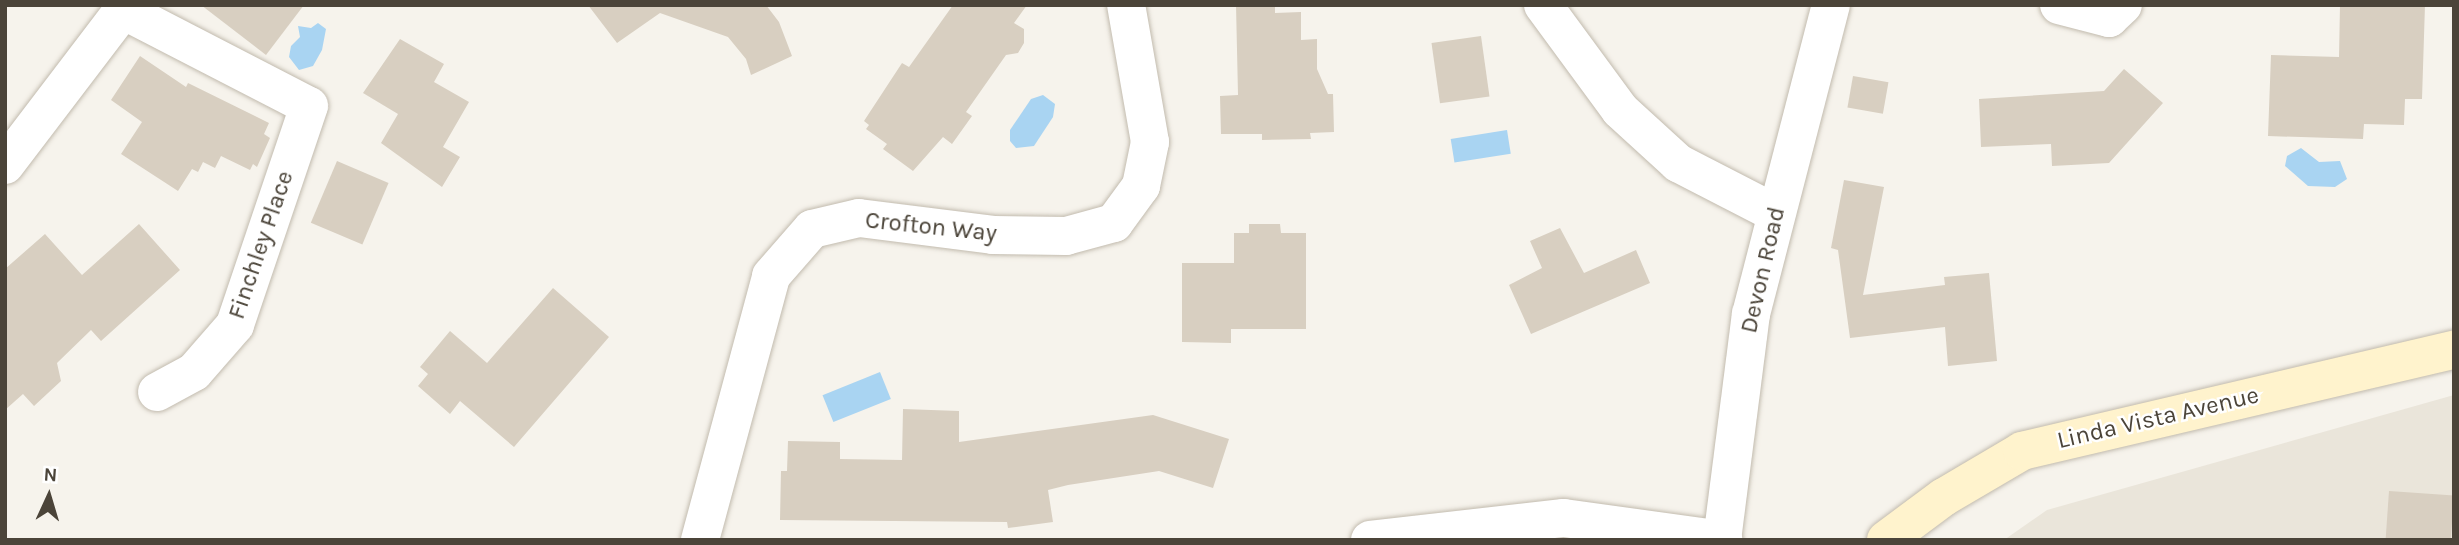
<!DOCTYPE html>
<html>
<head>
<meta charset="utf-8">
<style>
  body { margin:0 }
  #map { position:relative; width:2459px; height:545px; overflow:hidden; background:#f6f3ec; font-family:Karla,sans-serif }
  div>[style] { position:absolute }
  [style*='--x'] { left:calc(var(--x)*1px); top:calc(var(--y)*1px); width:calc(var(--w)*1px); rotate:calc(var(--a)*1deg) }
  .residential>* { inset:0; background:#eae5da }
  .water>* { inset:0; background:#a9d4f2; transform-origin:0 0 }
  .building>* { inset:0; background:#d8cfc1; transform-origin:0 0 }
  .roads { filter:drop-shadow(0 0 2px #c2bbae) drop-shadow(0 0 2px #c2bbae) }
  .street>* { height:38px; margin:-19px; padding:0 19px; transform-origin:19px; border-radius:19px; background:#fff }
  .secondary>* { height:38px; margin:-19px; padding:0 19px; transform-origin:19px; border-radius:19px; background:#fff3cd }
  span { translate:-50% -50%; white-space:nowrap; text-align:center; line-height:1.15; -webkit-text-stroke:5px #fff; paint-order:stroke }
  .street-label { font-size:24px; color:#4b4439 }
  .frame { position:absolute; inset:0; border:7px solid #4b4439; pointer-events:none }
  .north { position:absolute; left:14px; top:461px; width:70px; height:70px; -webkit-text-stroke:5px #fff; paint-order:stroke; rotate:4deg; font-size:19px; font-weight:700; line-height:28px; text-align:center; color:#4b4439 }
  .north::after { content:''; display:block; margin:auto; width:24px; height:32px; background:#4b4439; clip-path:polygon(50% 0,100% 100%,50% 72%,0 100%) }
</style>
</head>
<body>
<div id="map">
  <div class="residential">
    <div style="clip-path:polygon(2454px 395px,2454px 540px,2004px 540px,2047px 510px)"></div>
  </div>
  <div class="water">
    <div style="clip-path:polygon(318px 23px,326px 29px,322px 50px,313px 66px,299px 70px,289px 57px,291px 46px,300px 37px,298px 26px,311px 28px)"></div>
    <div style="clip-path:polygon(1043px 95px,1055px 104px,1053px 117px,1034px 146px,1016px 148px,1010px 141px,1010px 130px,1031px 99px)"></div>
    <div style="left:1507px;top:130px;width:24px;height:57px;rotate:81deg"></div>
    <div style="clip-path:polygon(2301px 148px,2319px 162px,2340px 161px,2347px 179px,2335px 187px,2308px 186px,2285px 166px,2287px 156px)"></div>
    <div style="left:880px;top:372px;width:29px;height:62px;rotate:68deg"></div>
  </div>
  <div class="building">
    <div style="clip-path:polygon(201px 5px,304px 5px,266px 55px)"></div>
    <div style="clip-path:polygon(588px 5px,766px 5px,779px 22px,792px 56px,751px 75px,746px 59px,728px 37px,660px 13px,617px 43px)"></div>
    <div style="clip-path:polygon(953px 5px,1027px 5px,1014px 23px,1024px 29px,1024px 43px,1018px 53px,1006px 55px,966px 112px,972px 116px,952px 144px,943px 137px,913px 171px,883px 149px,887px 144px,866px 129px,869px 125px,864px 121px,902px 63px,909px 67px)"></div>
    <div style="clip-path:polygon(1236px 5px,1275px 5px,1275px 13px,1301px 12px,1301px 40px,1317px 39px,1317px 69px,1328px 94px,1333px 94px,1334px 132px,1310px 133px,1311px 139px,1262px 140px,1262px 134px,1221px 134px,1220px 96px,1238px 95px)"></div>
    <div style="clip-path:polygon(2340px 5px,2425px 5px,2422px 99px,2405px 99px,2404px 125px,2364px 124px,2363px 139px,2268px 136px,2271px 55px,2339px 57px)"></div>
    <div style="left:1481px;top:36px;width:61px;height:50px;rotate:82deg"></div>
    <div style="clip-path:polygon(400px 39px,444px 64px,434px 82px,469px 102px,443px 147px,460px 157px,442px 187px,381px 143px,398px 114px,363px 93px)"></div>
    <div style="clip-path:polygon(140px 56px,186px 87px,188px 83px,269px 123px,264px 134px,270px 138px,257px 167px,253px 164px,250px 170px,221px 156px,215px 168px,203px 162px,198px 172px,192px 169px,178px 191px,121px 154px,142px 122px,111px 100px)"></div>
    <div style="clip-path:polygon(2124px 69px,2163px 103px,2109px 163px,2052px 166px,2051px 144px,1981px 147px,1979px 99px,2104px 91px)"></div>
    <div style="left:1853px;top:76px;width:36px;height:32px;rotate:10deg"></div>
    <div style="left:337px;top:161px;width:56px;height:67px;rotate:23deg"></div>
    <div style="clip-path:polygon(1844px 180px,1884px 187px,1863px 295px,1945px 285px,1944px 277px,1989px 273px,1997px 361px,1948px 366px,1945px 327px,1850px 338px,1838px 250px,1831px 248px)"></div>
    <div style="clip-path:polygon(139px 224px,180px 270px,101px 341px,91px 330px,57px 363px,61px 381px,34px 406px,23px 394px,5px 410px,5px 269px,45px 234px,82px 275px)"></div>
    <div style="clip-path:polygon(1249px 224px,1280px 224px,1281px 233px,1306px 233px,1306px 329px,1231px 329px,1231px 343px,1182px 342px,1182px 263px,1234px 263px,1234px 233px,1249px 233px)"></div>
    <div style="clip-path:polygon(1560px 228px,1584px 273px,1636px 250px,1650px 283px,1531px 334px,1509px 285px,1542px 268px,1530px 241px)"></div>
    <div style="clip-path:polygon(553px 288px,609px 337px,514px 447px,460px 401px,450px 414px,418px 386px,428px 374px,420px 367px,450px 331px,487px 363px)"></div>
    <div style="clip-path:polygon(903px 409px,959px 411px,959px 442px,1153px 415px,1229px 439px,1213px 488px,1159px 471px,1068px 485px,1048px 490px,1053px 522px,1008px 528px,1007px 522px,780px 520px,781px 471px,787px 471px,788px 441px,840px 442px,840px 459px,902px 460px)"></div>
    <div style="left:2389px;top:491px;width:65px;height:49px;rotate:4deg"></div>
  </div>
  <div class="roads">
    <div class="street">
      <div style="--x:1543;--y:5;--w:130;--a:53.7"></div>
      <div style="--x:1620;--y:110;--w:79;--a:42.4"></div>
      <div style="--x:1678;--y:163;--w:109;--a:27.3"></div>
      <div style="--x:2059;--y:5;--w:52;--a:14.6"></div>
      <div style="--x:2109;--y:18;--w:19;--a:-43"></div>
      <div style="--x:123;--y:10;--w:209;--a:27.3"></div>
      <div style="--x:309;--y:106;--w:231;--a:108.7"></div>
      <div style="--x:235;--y:325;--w:62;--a:131.1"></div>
      <div style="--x:194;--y:372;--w:42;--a:151.6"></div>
      <div style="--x:5;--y:165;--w:201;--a:-52.7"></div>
      <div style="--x:700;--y:540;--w:273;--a:-74.9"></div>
      <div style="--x:771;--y:276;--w:62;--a:-48.9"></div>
      <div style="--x:812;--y:229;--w:48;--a:-13.2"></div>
      <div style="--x:859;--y:218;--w:135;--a:7.2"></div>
      <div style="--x:993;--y:235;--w:73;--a:0.8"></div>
      <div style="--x:1066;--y:236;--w:50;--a:-15.2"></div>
      <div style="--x:1114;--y:223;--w:46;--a:-53.9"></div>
      <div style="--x:1141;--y:186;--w:45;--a:-78.4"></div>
      <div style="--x:1150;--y:142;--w:139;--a:-99.9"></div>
      <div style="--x:1370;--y:540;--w:195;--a:-6.5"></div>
      <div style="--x:1564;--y:518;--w:161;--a:7.9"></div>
      <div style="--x:1722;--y:540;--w:228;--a:-82.7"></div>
      <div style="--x:1751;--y:314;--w:319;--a:-75.5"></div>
    </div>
    <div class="secondary">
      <div style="--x:1886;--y:540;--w:72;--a:-36.6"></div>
      <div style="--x:1944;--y:497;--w:91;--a:-30.5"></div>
      <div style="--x:2022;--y:451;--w:444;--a:-13.2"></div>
    </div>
  </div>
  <div class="street-label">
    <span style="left:931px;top:227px;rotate:6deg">Crofton Way</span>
    <span style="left:261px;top:245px;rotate:-71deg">Finchley Place</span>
    <span style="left:1763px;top:270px;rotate:-77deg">Devon Road</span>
    <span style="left:2158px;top:418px;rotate:-13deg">Linda Vista Avenue</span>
  </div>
  <div class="frame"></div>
  <div class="north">N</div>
</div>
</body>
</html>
